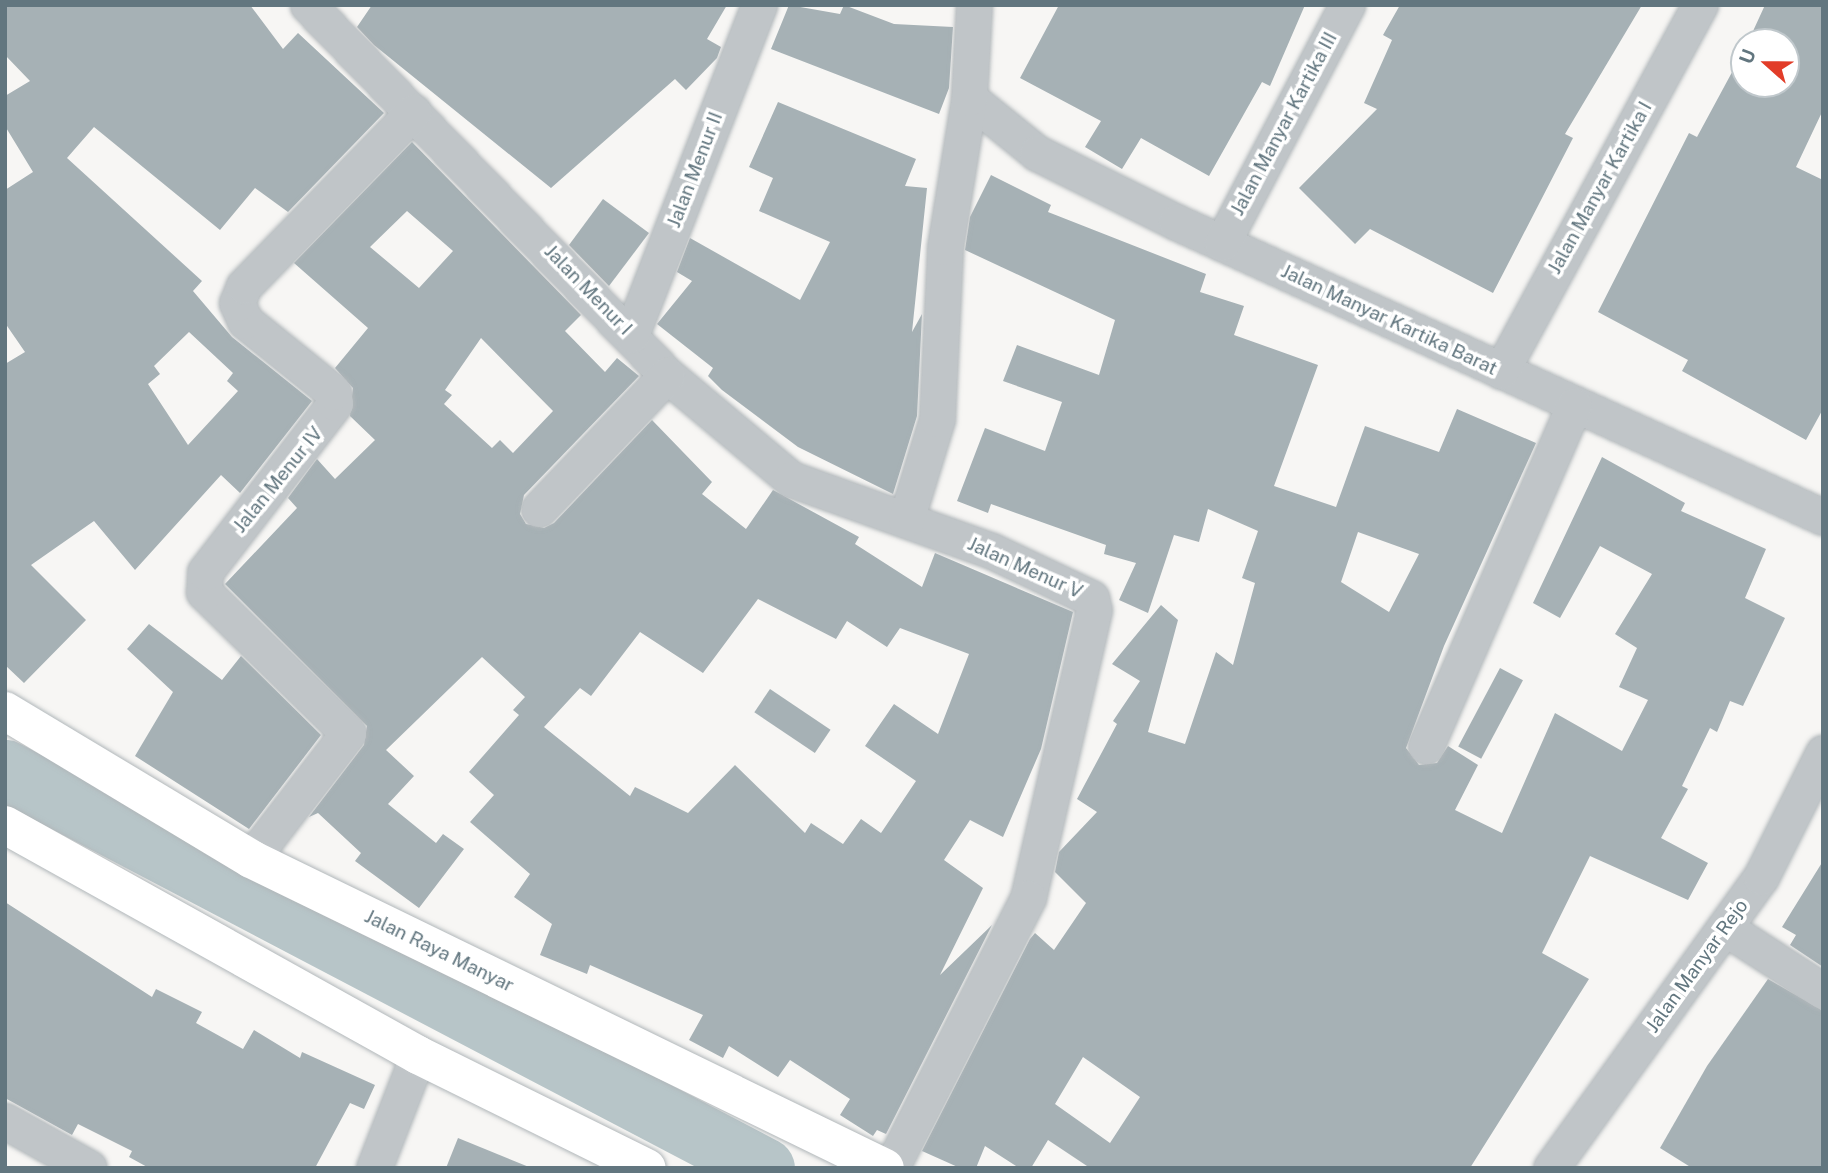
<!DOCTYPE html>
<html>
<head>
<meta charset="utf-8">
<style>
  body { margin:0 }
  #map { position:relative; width:1828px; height:1173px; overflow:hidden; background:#f7f6f4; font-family:"Public Sans",sans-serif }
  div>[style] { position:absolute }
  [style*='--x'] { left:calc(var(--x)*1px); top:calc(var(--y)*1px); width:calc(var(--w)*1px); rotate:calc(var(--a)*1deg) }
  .river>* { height:61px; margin:-30.5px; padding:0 30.5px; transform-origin:30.5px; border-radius:30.5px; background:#b7c5c8 }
  .building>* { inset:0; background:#a6b1b5; transform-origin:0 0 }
  .roads { filter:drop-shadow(0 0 2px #b1b7ba) drop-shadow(0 0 2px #b1b7ba) }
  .street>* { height:35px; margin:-17.5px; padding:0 17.5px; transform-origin:17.5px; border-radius:17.5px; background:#c0c5c8 }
  .primary>* { height:38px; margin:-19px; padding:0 19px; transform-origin:19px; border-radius:19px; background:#fff }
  span { translate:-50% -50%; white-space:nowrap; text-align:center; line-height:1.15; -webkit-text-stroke:7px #fff; paint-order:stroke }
  .street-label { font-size:19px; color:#62767f }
  .frame { position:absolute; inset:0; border:7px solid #62767f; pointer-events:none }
  .north { position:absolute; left:1730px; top:28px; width:70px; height:70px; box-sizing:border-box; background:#fff; border:2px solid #c0c8cc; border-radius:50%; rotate:291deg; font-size:19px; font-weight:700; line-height:28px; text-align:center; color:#62767f }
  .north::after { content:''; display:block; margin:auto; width:24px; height:32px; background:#e23c28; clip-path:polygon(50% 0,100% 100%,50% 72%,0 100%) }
</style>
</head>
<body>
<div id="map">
  <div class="river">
    <div style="--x:5;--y:770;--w:857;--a:27.67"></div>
  </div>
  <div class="building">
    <div style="clip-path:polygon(evenodd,5px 5px,250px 5px,283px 49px,298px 33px,384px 113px,288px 212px,255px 188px,220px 230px,94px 127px,67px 158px,202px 281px,193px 291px,232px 337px,312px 401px,240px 493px,221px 475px,135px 570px,94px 521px,31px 565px,86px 620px,24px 683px,5px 665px,5px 364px,25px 352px,5px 323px,5px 190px,33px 172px,5px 126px,5px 96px,30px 81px,5px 55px,5px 5px,189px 332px,233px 373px,227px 381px,238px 391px,188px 445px,148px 384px,160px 374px,154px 366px,189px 332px)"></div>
    <div style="clip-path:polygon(372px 5px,727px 5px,707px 39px,721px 47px,717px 58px,686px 90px,675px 79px,551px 188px,374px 45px,357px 27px)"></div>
    <div style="clip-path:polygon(789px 5px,840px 14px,844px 5px,894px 24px,953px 27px,949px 88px,939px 114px,771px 49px)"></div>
    <div style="clip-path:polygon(1059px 5px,1305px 5px,1270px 86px,1262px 82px,1209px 176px,1141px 138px,1122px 169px,1085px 147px,1101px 121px,1020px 78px)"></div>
    <div style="clip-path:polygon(1400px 5px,1642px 5px,1565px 134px,1573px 138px,1493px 293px,1370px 229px,1355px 244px,1299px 188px,1377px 109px,1364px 103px,1392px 40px,1383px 35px)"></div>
    <div style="clip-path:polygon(1765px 5px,1823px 5px,1823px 110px,1796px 167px,1823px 180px,1823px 409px,1806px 440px,1682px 371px,1688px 360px,1598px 312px,1689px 133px,1697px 137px,1744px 50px,1744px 84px,1786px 84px,1786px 42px,1748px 42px)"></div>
    <div style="clip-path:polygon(778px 102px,916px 159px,905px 186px,927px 188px,912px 332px,922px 314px,917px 416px,893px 494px,798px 447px,722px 390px,708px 376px,713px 368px,657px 324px,692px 281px,677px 272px,690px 238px,800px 300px,830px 242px,759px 211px,773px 178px,749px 167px)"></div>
    <div style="clip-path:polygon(evenodd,412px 142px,581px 315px,565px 331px,605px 372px,617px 358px,639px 376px,524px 495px,520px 514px,526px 524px,544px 528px,554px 523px,652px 420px,712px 482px,702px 494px,746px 529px,773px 490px,859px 537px,855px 544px,922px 587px,935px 553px,1073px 612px,1041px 749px,1003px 837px,970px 820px,944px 860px,983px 888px,940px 975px,992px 925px,886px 1134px,877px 1130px,873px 1136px,840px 1115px,850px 1099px,790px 1060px,778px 1077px,729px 1046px,723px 1058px,689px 1040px,703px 1015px,590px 965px,587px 974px,540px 955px,552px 924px,514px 897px,530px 874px,470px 822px,494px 795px,469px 772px,519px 715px,513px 710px,525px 697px,482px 657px,386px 750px,414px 776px,388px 804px,436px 843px,443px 834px,464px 849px,419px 908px,355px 861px,361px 853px,318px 813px,309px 817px,364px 745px,367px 726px,225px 584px,297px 508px,288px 498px,317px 459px,335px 479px,375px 440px,350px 416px,353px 388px,335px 368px,368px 328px,294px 263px,412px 142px,407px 211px,453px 251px,419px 288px,370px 247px,407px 211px,412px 142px,481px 338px,553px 411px,513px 453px,500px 440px,492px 448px,444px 404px,452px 395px,445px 390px,481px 338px,412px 142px,758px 599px,836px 639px,847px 621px,887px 647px,900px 628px,969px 654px,938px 734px,894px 704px,865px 746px,916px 781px,881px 833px,861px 819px,843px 844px,811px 823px,805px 833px,735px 765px,688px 813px,635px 787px,630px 796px,544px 727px,580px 688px,591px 696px,640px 632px,703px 673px,758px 599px)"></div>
    <div style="clip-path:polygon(evenodd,991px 175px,1051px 205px,1048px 212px,1206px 274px,1200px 292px,1244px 306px,1234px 335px,1318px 365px,1274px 486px,1336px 507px,1365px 426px,1439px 452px,1457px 409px,1536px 443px,1444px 646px,1406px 748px,1419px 765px,1437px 763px,1448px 746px,1478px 765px,1455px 810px,1502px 833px,1555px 713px,1622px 751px,1648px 700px,1619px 687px,1637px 648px,1615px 634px,1652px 574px,1600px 546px,1560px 618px,1533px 603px,1602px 457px,1685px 503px,1681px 511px,1766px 549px,1745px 598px,1785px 618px,1743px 706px,1730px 701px,1717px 732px,1710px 728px,1682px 786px,1688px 789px,1661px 838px,1708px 863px,1688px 900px,1590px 856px,1542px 953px,1589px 979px,1470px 1168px,1090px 1168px,1048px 1140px,1031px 1168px,1019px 1168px,985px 1146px,976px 1168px,960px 1168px,922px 1151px,1030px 939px,1035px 933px,1054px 950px,1086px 903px,1055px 872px,1059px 852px,1097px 812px,1077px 799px,1117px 724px,1113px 721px,1140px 681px,1112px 664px,1161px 605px,1178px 620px,1148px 732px,1185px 744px,1216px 652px,1233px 665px,1255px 583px,1242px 578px,1258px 531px,1208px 509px,1199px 542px,1174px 535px,1148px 613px,1119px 600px,1136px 563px,1104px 554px,1106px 545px,991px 504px,988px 513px,957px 501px,985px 428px,1045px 451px,1062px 402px,1003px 381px,1017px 345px,1099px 375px,1115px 320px,965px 250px,970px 217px,991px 175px,1358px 532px,1419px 554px,1389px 612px,1341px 582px,1358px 532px,991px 175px,1083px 1057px,1140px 1097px,1110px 1143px,1055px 1104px,1083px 1057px)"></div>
    <div style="clip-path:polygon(603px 199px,649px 233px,609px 286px,569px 245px)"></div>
    <div style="clip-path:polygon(149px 624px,222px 680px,241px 656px,321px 735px,249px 829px,135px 756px,173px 692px,127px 649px)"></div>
    <div style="left:1500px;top:668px;width:26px;height:89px;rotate:28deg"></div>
    <div style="left:770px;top:689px;width:73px;height:28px;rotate:34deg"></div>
    <div style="clip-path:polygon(1823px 861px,1823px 967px,1790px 945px,1796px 935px,1782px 927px)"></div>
    <div style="clip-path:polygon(5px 902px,152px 997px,156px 989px,202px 1012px,196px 1023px,243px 1049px,254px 1030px,300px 1058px,302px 1052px,375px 1085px,364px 1109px,350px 1103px,315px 1168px,149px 1168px,129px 1157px,132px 1151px,78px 1124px,72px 1135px,5px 1098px)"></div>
    <div style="clip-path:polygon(1768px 979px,1823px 1011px,1823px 1168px,1692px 1168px,1660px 1148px,1707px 1066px)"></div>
    <div style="clip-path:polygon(458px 1138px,529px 1167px,529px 1168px,446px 1168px)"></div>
  </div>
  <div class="roads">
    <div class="street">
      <div style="--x:308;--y:5;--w:516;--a:45.86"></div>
      <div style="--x:667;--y:375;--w:162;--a:40"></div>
      <div style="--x:791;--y:479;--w:214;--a:19.7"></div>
      <div style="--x:992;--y:551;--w:110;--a:25.4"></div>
      <div style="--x:1091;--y:598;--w:12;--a:76"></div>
      <div style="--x:1094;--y:610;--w:295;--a:102.9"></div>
      <div style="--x:1028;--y:898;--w:303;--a:116.9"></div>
      <div style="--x:969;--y:98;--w:87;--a:39"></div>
      <div style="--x:1037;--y:153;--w:155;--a:26.4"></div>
      <div style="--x:1176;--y:222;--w:711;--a:24.51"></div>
      <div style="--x:1222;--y:243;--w:269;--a:-62.3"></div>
      <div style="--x:631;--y:335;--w:354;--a:-68.8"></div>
      <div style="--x:1501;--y:371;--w:417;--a:-61.5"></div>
      <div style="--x:539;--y:509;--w:185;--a:-46.3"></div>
      <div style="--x:906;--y:520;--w:106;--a:-72.9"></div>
      <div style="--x:937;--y:419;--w:172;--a:-87.3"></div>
      <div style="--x:945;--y:247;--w:151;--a:-80.8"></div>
      <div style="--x:969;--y:98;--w:93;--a:-86.9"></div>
      <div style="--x:1426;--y:746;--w:371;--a:-66.5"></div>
      <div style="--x:251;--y:859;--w:159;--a:-52.4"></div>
      <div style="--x:348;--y:733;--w:202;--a:-135.6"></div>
      <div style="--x:204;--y:592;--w:20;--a:-87"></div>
      <div style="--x:205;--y:572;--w:213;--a:-52.4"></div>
      <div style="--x:335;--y:403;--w:11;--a:-100"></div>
      <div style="--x:333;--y:392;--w:113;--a:-141.1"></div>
      <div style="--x:245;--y:321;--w:20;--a:-114"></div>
      <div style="--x:237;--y:303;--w:18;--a:-68"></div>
      <div style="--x:244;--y:286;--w:243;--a:-45.8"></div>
      <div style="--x:1727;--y:929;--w:114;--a:32.9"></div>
      <div style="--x:5;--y:1121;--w:96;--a:29.2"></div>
      <div style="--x:374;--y:1168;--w:121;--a:-68.7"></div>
      <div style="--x:1551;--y:1168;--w:359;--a:-54.2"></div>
      <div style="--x:1761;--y:877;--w:139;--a:-63.4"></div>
    </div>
    <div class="primary">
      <div style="--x:5;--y:711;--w:287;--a:31"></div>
      <div style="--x:251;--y:859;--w:705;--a:25.98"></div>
      <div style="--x:5;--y:825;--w:473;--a:29.1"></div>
      <div style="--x:418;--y:1055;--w:255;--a:26.3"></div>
    </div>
  </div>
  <div class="street-label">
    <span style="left:1284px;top:124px;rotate:-62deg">Jalan Manyar Kartika III</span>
    <span style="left:695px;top:170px;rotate:-69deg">Jalan Menur II</span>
    <span style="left:1600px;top:188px;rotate:-61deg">Jalan Manyar Kartika I</span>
    <span style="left:588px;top:290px;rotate:46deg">Jalan Menur I</span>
    <span style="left:1389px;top:320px;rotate:25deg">Jalan Manyar Kartika Barat</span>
    <span style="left:278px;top:480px;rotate:-51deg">Jalan Menur IV</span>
    <span style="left:1025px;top:568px;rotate:24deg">Jalan Menur V</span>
    <span style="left:439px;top:951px;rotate:26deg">Jalan Raya Manyar</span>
    <span style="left:1697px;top:966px;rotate:-54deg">Jalan Manyar Rejo</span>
  </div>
  <div class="frame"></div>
  <div class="north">U</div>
</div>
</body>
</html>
